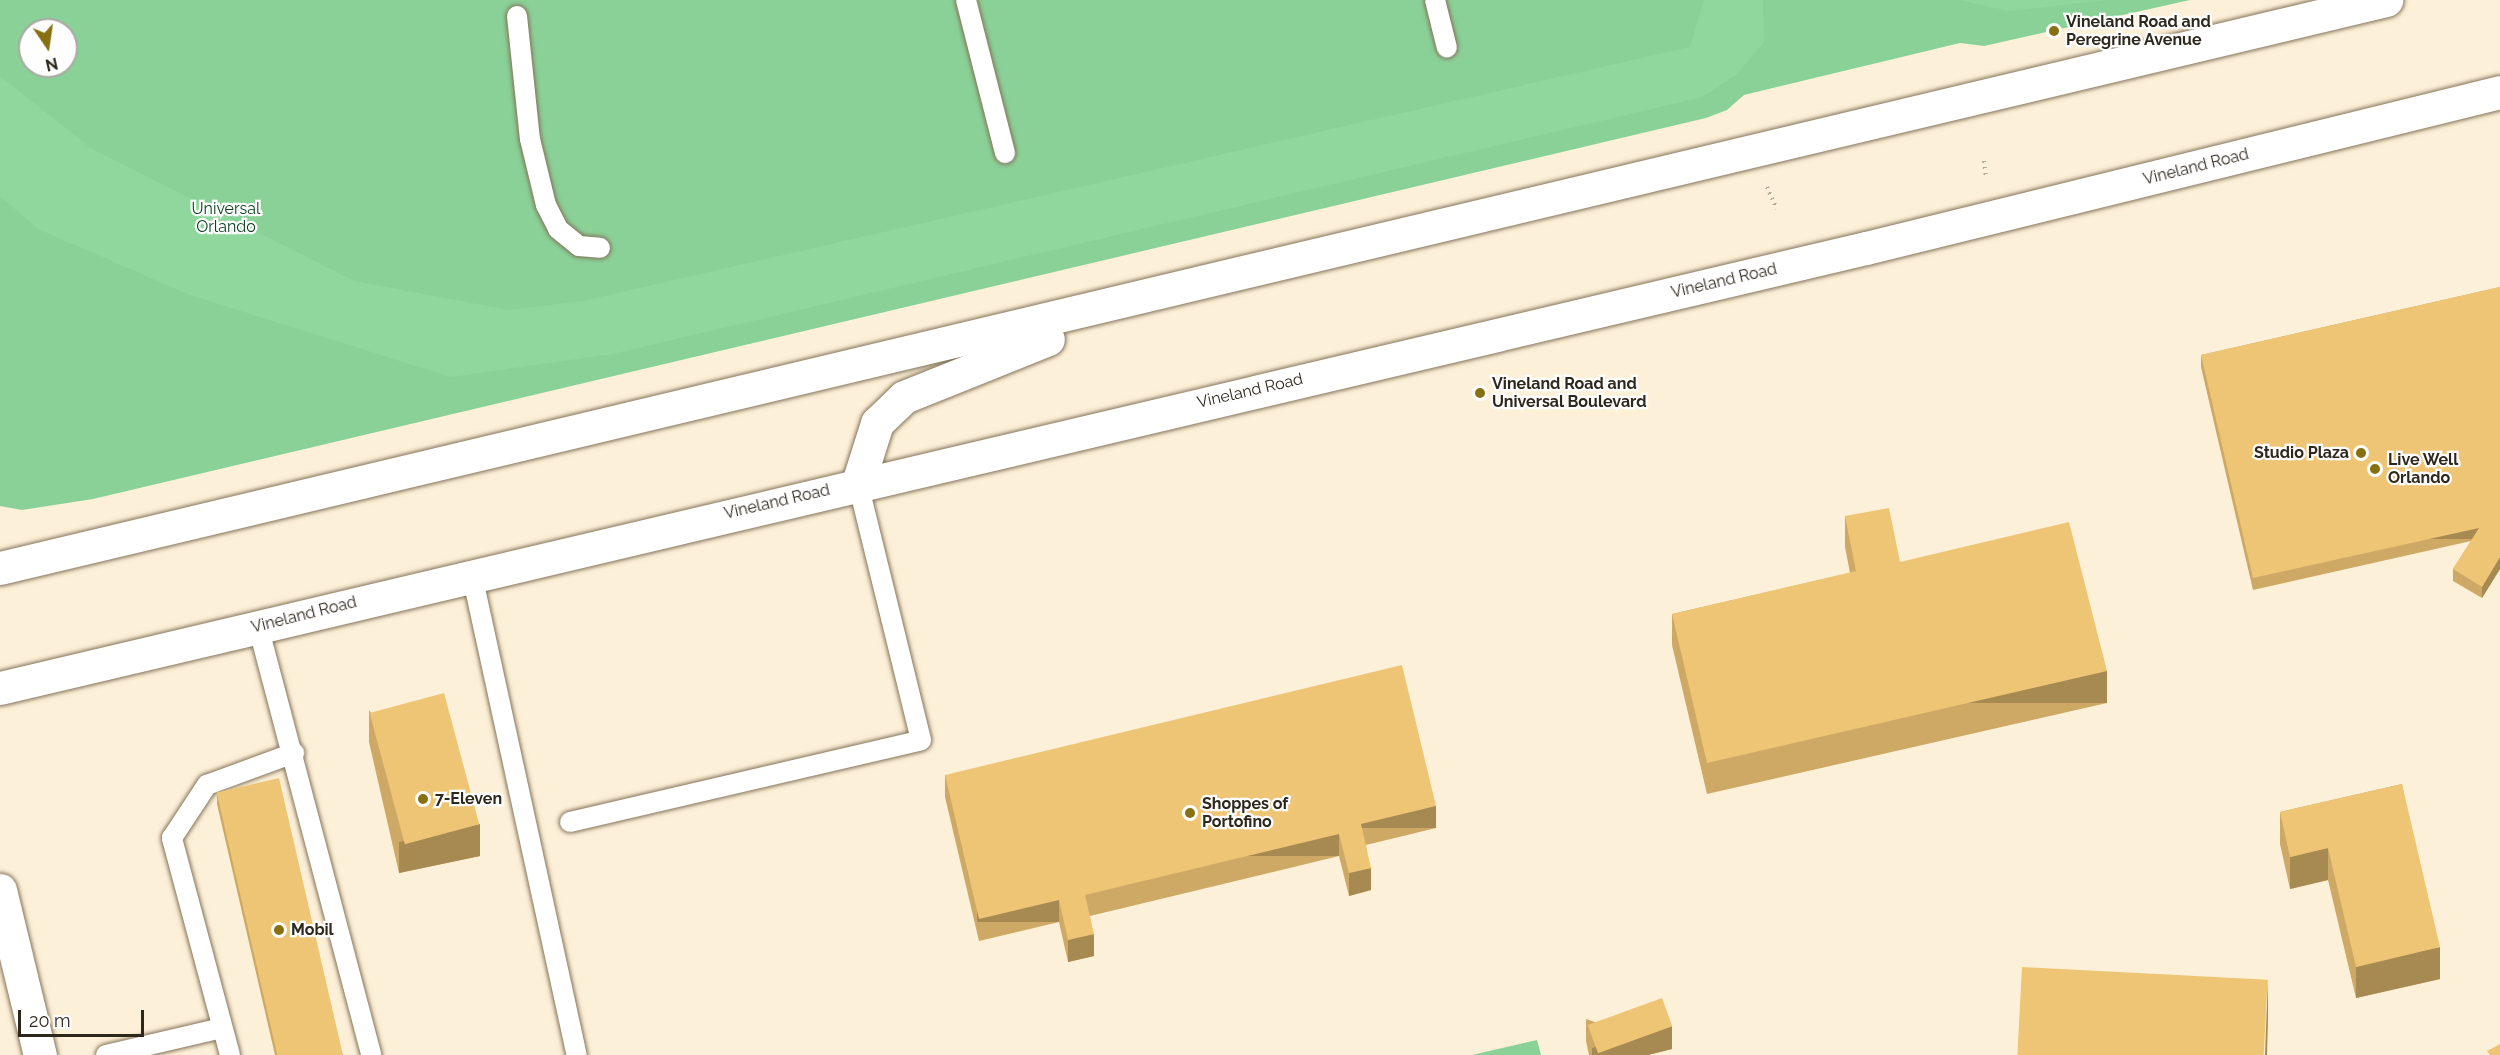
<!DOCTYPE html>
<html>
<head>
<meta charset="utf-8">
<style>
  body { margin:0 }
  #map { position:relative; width:2500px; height:1055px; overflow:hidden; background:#fdf0d8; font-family:Raleway,sans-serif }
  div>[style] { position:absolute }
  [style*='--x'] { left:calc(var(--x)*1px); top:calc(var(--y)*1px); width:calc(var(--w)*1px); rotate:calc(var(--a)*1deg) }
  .green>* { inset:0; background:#8ad198 }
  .forest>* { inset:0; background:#90d79d }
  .path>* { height:4px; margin-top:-2px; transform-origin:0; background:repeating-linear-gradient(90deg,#b2a895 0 1.5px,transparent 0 6px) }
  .roads { filter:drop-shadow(0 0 2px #837459) drop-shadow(0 0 2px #837459) }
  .lane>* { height:20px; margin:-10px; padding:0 10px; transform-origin:10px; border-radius:10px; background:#fff }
  .secondary>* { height:33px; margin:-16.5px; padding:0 16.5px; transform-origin:16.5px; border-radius:16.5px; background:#fff }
  .primary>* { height:33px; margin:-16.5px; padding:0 16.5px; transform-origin:16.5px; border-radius:16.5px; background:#fff }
  .wall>* { inset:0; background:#cda965 }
  .shaded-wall>* { inset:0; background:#a78952; transform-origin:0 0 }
  .building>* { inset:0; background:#eec475; transform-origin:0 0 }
  .dots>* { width:16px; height:16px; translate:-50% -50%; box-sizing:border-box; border:3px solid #fefefe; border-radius:50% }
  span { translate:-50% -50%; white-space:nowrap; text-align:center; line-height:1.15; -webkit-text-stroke:4.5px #fefefe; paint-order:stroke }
  .poi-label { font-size:16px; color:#2d271c; font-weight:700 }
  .left { translate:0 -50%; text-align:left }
  .right { translate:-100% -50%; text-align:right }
  .street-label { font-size:16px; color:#2d271c }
  .park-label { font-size:16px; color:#073e19 }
  .north { position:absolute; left:18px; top:18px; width:60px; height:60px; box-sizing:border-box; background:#fefefe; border:2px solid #aaa8a4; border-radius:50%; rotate:167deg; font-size:16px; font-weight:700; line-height:24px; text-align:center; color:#2d271c }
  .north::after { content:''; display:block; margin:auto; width:21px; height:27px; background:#867010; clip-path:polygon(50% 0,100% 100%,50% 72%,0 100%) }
  .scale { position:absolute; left:18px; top:1010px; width:126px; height:27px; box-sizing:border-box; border:3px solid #2d271c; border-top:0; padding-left:8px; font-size:18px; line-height:21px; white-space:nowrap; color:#2d271c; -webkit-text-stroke:4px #fefefe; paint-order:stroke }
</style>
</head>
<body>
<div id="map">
  <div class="green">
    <div style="clip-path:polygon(evenodd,0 0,2190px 0,1984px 46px,1960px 43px,1744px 95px,1727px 110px,1706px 118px,93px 499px,22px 510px,0 506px,0 0,30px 30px,66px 30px,66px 66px,30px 66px,30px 30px)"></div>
    <div style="clip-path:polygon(1537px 1040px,1541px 1055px,1472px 1055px)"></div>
  </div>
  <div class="forest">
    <div style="clip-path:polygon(1704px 0,1763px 0,1764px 42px,1736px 75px,1702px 97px,612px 354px,451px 377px,190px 295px,38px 229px,0 196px,0 76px,92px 149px,354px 281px,509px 310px,583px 301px,1690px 47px)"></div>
    <div style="clip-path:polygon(1959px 0,2107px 0,2009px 11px)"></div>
  </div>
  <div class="path">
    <div style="--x:1984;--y:161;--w:17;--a:83"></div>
    <div style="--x:1767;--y:187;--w:24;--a:66"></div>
  </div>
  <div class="roads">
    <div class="lane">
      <div style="--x:966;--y:0;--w:158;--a:75.7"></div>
      <div style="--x:1435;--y:0;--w:49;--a:76"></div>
      <div style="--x:517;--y:16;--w:124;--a:84"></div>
      <div style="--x:530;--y:139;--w:68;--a:76.4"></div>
      <div style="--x:546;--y:205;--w:27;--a:63"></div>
      <div style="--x:558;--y:229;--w:27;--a:39"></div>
      <div style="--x:579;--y:246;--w:21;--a:5"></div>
      <div style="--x:472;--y:575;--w:491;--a:77.7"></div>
      <div style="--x:258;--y:626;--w:444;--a:75.2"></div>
      <div style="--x:570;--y:822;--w:360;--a:-13.1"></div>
      <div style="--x:921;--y:740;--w:265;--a:-103.8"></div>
      <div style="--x:106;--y:1055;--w:119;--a:-13.1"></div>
      <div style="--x:230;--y:1055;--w:225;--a:-105"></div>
      <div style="--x:172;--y:838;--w:64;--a:-56.6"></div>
      <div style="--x:207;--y:785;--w:93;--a:-20.2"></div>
    </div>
    <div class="secondary">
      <div style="--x:858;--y:483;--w:63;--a:-72.4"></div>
      <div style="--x:877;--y:423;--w:37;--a:-44"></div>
      <div style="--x:904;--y:397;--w:155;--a:-21.9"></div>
      <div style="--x:0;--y:568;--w:2453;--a:-13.39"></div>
      <div style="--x:0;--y:688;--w:1917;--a:-13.27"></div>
      <div style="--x:1866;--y:248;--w:653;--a:-13.82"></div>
    </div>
    <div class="primary">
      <div style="--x:0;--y:890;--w:170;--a:76.4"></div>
    </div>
  </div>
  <div class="wall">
    <div style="clip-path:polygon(2500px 287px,2500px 569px,2482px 598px,2453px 581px,2453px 569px,2471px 541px,2253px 590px,2201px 367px,2201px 355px)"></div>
    <div style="clip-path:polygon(1845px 516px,1900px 562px,2107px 703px,1707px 794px,1672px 645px,1672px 614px,1850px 573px,1845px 547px)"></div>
    <div style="clip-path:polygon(369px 710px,480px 856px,399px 873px,369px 742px)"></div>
    <div style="clip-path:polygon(945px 775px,1436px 828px,1366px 845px,1371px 890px,1349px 896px,1339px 856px,1090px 916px,1094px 956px,1068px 962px,1059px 922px,979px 941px,945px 797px)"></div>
    <div style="clip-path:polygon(2402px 784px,2440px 979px,2356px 998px,2328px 880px,2290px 889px,2280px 844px,2280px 812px)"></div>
    <div style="clip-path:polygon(217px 793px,343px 1055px,275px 1055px,217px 804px)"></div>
    <div style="clip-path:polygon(1586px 1019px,1672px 1049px,1648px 1055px,1589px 1055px,1586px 1041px)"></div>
  </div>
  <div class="shaded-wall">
    <div style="left:2479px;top:528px;width:11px;height:231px;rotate:90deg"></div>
    <div style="clip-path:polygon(2500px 557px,2500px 569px,2482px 598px,2482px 587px)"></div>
    <div style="left:2107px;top:671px;width:32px;height:410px;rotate:90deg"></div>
    <div style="left:1436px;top:806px;width:22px;height:77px;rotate:90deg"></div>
    <div style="clip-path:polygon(480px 824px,480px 856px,399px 873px,399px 842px)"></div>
    <div style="left:1339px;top:834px;width:22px;height:261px;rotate:90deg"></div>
    <div style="clip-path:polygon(2328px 848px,2328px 880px,2290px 889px,2290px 857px)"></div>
    <div style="clip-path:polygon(1371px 868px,1371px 890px,1349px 896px,1349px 873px)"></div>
    <div style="left:1059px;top:900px;width:22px;height:82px;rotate:90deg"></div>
    <div style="clip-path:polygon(1094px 934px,1094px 956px,1068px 962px,1068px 940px)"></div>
    <div style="clip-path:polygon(2440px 947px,2440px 979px,2356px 998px,2356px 967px)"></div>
    <div style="clip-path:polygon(2268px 978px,2268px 1018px,2267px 1055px,2265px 1055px)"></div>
    <div style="clip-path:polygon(1672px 1026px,1672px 1049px,1648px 1055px,1592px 1055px,1592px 1048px)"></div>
  </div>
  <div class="building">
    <div style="clip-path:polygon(2500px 287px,2500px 557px,2482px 587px,2453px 569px,2479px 528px,2253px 578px,2201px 355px)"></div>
    <div style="clip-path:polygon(1889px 508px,1900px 562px,2069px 522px,2107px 671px,1707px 763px,1672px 614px,1856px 571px,1845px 516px)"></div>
    <div style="clip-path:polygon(1402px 665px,1436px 806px,1361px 824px,1371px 868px,1349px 873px,1339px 834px,1085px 895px,1094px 934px,1068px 940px,1059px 900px,979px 919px,945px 775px)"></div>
    <div style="left:444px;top:693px;width:136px;height:77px;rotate:75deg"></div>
    <div style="left:279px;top:778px;width:284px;height:64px;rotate:77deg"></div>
    <div style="clip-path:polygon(2402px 784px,2440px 947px,2356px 967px,2328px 848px,2290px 857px,2280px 812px)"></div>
    <div style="left:2022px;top:967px;width:246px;height:88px;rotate:3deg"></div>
    <div style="left:1662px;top:998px;width:30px;height:79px;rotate:70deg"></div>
    <div style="clip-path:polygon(2500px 1044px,2500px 1055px,2490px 1055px,2487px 1051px)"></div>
  </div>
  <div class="dots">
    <div style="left:2054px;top:31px;background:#867010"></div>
    <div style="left:1480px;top:393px;background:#867010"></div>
    <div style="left:2361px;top:453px;background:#867010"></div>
    <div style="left:2375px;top:469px;background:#867010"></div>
    <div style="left:423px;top:799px;background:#867010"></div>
    <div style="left:1190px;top:813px;background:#867010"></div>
    <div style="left:279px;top:930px;background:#867010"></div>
  </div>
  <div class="poi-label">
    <span class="left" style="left:2066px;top:31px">Vineland Road and<br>Peregrine Avenue</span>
    <span class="left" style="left:1492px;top:393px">Vineland Road and<br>Universal Boulevard</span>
    <span class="right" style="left:2349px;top:453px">Studio Plaza</span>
    <span class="left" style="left:2388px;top:469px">Live Well<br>Orlando</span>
    <span class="left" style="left:435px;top:799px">7-Eleven</span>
    <span class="left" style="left:1202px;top:813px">Shoppes of<br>Portofino</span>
    <span class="left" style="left:291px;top:930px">Mobil</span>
  </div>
  <div class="street-label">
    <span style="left:2196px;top:167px;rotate:-14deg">Vineland Road</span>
    <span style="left:1724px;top:281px;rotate:-13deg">Vineland Road</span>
    <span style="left:1250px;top:391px;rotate:-13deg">Vineland Road</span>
    <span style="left:777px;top:502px;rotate:-13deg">Vineland Road</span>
    <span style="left:304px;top:615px;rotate:-14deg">Vineland Road</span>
  </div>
  <div class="park-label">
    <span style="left:226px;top:218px">Universal<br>Orlando</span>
  </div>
  <div class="north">N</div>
  <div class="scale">20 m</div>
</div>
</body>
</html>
